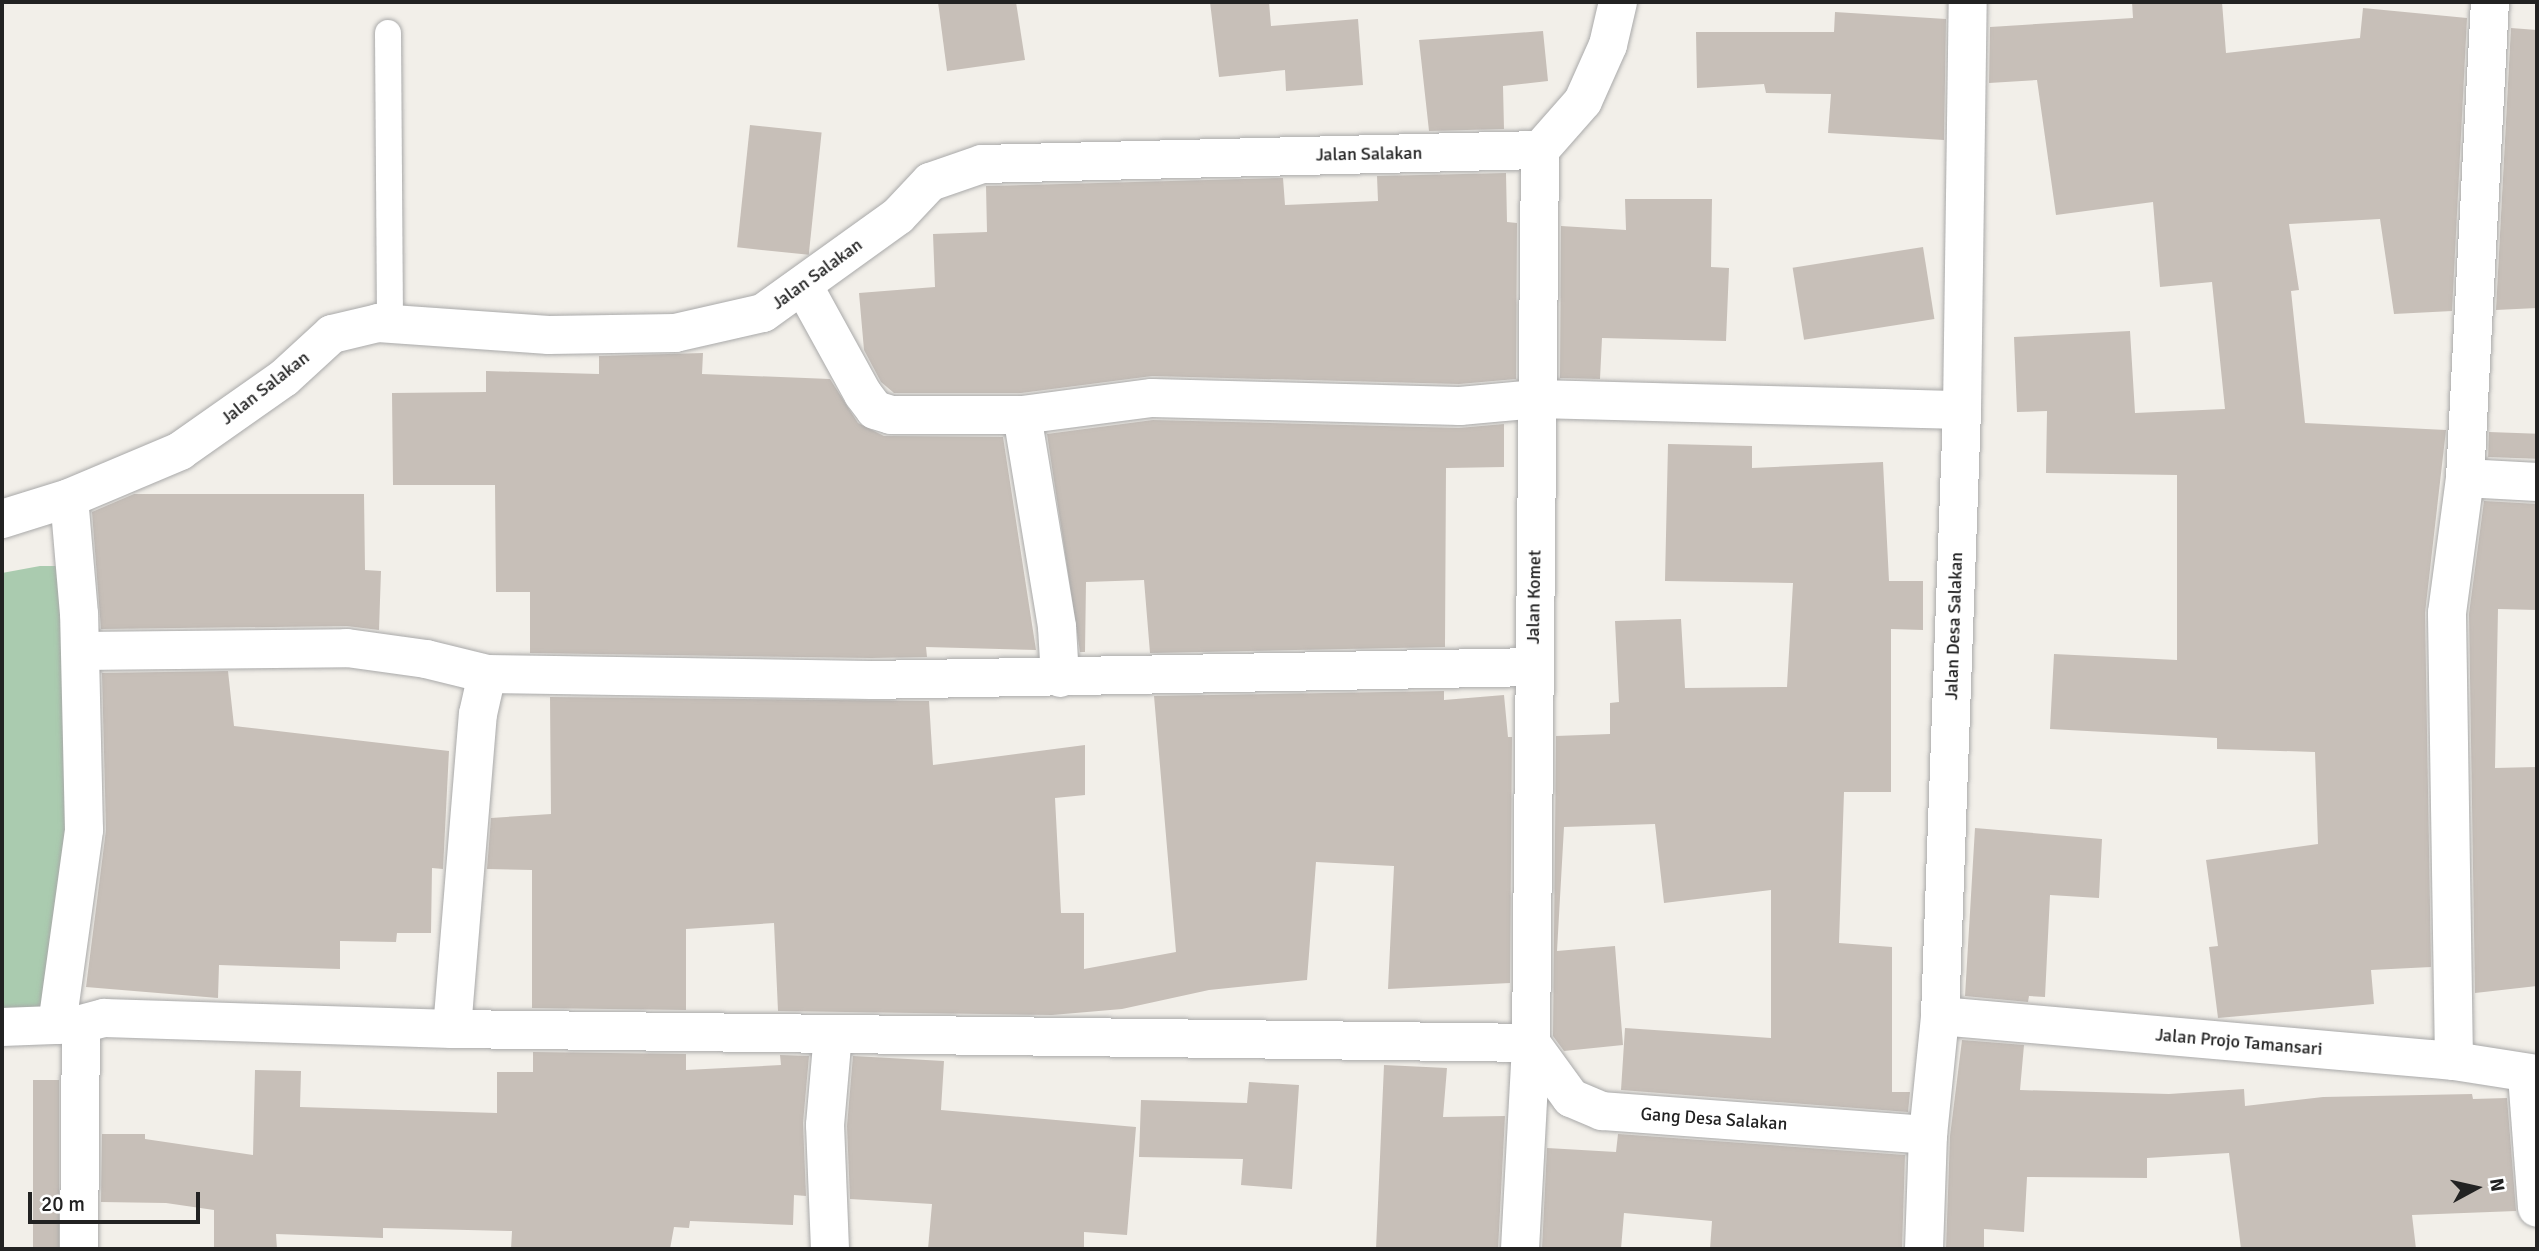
<!DOCTYPE html>
<html>
<head>
<meta charset="utf-8">
<style>
  body { margin:0 }
  #map { position:relative; width:2539px; height:1251px; overflow:hidden; background:#f2efe9; font-family:Signika,sans-serif }
  div>[style] { position:absolute }
  [style*='--x'] { left:calc(var(--x)*1px); top:calc(var(--y)*1px); width:calc(var(--w)*1px); rotate:calc(var(--a)*1deg) }
  .cemetery>* { inset:0; background:#aacbaf }
  .building>* { inset:0; background:#c7bfb8; transform-origin:0 0 }
  .roads { filter:drop-shadow(0 0 2px #a9a9a9) drop-shadow(0 0 2px #a9a9a9) }
  .lane>* { height:26px; margin:-13px; padding:0 13px; transform-origin:13px; border-radius:13px; background:#fff }
  .street>* { height:38px; margin:-19px; padding:0 19px; transform-origin:19px; border-radius:19px; background:#fff }
  span { translate:-50% -50%; white-space:nowrap; text-align:center; line-height:1.15; -webkit-text-stroke:6px #fff; paint-order:stroke }
  .street-label { font-size:18px; color:#222 }
  .frame { position:absolute; inset:0; border:4px solid #222; pointer-events:none }
  .north { position:absolute; left:2441px; top:1153px; width:70px; height:70px; -webkit-text-stroke:5px #fff; paint-order:stroke; rotate:82deg; font-size:19px; font-weight:700; line-height:28px; text-align:center; color:#222 }
  .north::after { content:''; display:block; margin:auto; width:24px; height:32px; background:#222; clip-path:polygon(50% 0,100% 100%,50% 72%,0 100%) }
  .scale { position:absolute; left:28px; top:1192px; width:172px; height:32px; box-sizing:border-box; border:4px solid #222; border-top:0; padding-left:9px; font-size:21px; line-height:24px; white-space:nowrap; color:#222; -webkit-text-stroke:5px #fff; paint-order:stroke }
</style>
</head>
<body>
<div id="map">
  <div class="cemetery">
    <div style="clip-path:polygon(40px 566px,73px 566px,80px 651px,54px 1024px,2px 1023px,2px 573px)"></div>
  </div>
  <div class="building">
    <div style="clip-path:polygon(938px 2px,1016px 2px,1025px 60px,947px 71px)"></div>
    <div style="clip-path:polygon(1210px 2px,1269px 2px,1271px 26px,1358px 19px,1363px 85px,1286px 91px,1285px 70px,1219px 77px)"></div>
    <div style="clip-path:polygon(2132px 2px,2222px 2px,2226px 53px,2360px 38px,2363px 8px,2467px 18px,2452px 311px,2394px 314px,2380px 219px,2289px 224px,2299px 290px,2291px 291px,2305px 423px,2446px 430px,2425px 613px,2431px 967px,2371px 970px,2374px 1004px,2218px 1018px,2209px 947px,2218px 946px,2206px 860px,2318px 844px,2315px 752px,2217px 749px,2217px 738px,2050px 729px,2054px 654px,2177px 660px,2177px 475px,2046px 473px,2047px 411px,2017px 412px,2014px 337px,2130px 331px,2135px 413px,2225px 409px,2212px 282px,2160px 287px,2153px 202px,2056px 215px,2037px 80px,1989px 83px,1990px 27px,2133px 18px)"></div>
    <div style="clip-path:polygon(1835px 12px,1946px 19px,1944px 140px,1828px 133px,1831px 94px,1766px 93px,1764px 84px,1697px 88px,1696px 32px,1834px 32px)"></div>
    <div style="clip-path:polygon(2511px 28px,2537px 30px,2537px 308px,2496px 310px)"></div>
    <div style="clip-path:polygon(1543px 31px,1548px 81px,1503px 86px,1504px 129px,1429px 131px,1419px 40px)"></div>
    <div style="left:750px;top:125px;width:72px;height:123px;rotate:6deg"></div>
    <div style="clip-path:polygon(1506px 173px,1507px 222px,1517px 223px,1516px 379px,1459px 384px,1152px 376px,1021px 393px,894px 393px,881px 382px,864px 350px,859px 293px,935px 287px,933px 234px,987px 232px,986px 186px,1283px 178px,1285px 205px,1378px 201px,1377px 176px)"></div>
    <div style="clip-path:polygon(1625px 199px,1712px 199px,1711px 267px,1729px 268px,1726px 341px,1602px 338px,1600px 379px,1560px 378px,1561px 226px,1626px 230px)"></div>
    <div style="left:1923px;top:247px;width:73px;height:132px;rotate:81deg"></div>
    <div style="clip-path:polygon(703px 353px,702px 374px,830px 379px,858px 423px,884px 436px,1003px 437px,1036px 650px,926px 647px,927px 657px,871px 658px,530px 653px,530px 592px,496px 592px,495px 485px,393px 485px,392px 393px,486px 392px,486px 371px,599px 374px,599px 356px)"></div>
    <div style="clip-path:polygon(1153px 420px,1459px 428px,1504px 424px,1504px 467px,1446px 468px,1445px 647px,1150px 653px,1144px 580px,1086px 582px,1085px 652px,1080px 652px,1047px 434px)"></div>
    <div style="left:2489px;top:432px;width:48px;height:25px;rotate:2deg"></div>
    <div style="clip-path:polygon(1668px 444px,1752px 446px,1752px 468px,1883px 462px,1889px 581px,1923px 581px,1923px 630px,1891px 629px,1891px 792px,1844px 792px,1839px 943px,1892px 947px,1892px 1092px,1910px 1092px,1908px 1112px,1621px 1090px,1625px 1028px,1771px 1038px,1771px 890px,1664px 903px,1655px 824px,1564px 827px,1557px 951px,1615px 946px,1623px 1045px,1564px 1051px,1553px 1036px,1556px 736px,1610px 734px,1610px 703px,1619px 702px,1615px 621px,1681px 619px,1685px 688px,1787px 687px,1793px 583px,1665px 581px)"></div>
    <div style="clip-path:polygon(134px 494px,364px 494px,365px 570px,381px 571px,379px 630px,347px 626px,101px 629px,92px 512px)"></div>
    <div style="clip-path:polygon(2484px 501px,2537px 504px,2537px 610px,2498px 609px,2495px 768px,2537px 767px,2537px 986px,2475px 993px,2469px 614px)"></div>
    <div style="clip-path:polygon(228px 671px,234px 726px,449px 751px,443px 869px,432px 868px,431px 933px,397px 933px,396px 942px,340px 941px,340px 969px,219px 965px,218px 998px,86px 987px,106px 830px,102px 673px)"></div>
    <div style="clip-path:polygon(1444px 691px,1444px 700px,1504px 695px,1508px 737px,1512px 737px,1510px 983px,1388px 989px,1394px 866px,1316px 862px,1307px 980px,1209px 990px,1122px 1009px,1052px 1015px,778px 1011px,774px 923px,686px 929px,686px 1010px,532px 1008px,532px 870px,487px 869px,491px 818px,551px 814px,550px 697px,929px 701px,933px 765px,1085px 745px,1085px 795px,1055px 798px,1061px 913px,1084px 913px,1084px 969px,1176px 952px,1154px 696px)"></div>
    <div style="clip-path:polygon(1975px 828px,2102px 839px,2099px 898px,2050px 895px,2045px 997px,2029px 996px,2028px 1002px,1965px 996px)"></div>
    <div style="clip-path:polygon(1962px 1040px,2024px 1045px,2020px 1090px,2169px 1094px,2244px 1089px,2245px 1106px,2323px 1097px,2472px 1094px,2473px 1099px,2507px 1098px,2516px 1211px,2412px 1215px,2416px 1249px,2241px 1249px,2229px 1153px,2147px 1158px,2147px 1178px,2027px 1177px,2024px 1232px,1984px 1229px,1984px 1249px,1946px 1249px,1950px 1136px)"></div>
    <div style="clip-path:polygon(533px 1052px,686px 1054px,686px 1070px,781px 1065px,780px 1055px,809px 1056px,803px 1123px,806px 1196px,794px 1195px,793px 1225px,690px 1221px,689px 1228px,674px 1227px,670px 1249px,511px 1249px,512px 1231px,383px 1228px,383px 1238px,276px 1234px,277px 1249px,214px 1249px,214px 1210px,166px 1203px,101px 1202px,102px 1134px,145px 1134px,145px 1139px,253px 1155px,255px 1070px,301px 1071px,300px 1107px,497px 1113px,497px 1072px,533px 1072px)"></div>
    <div style="clip-path:polygon(853px 1056px,944px 1061px,941px 1110px,1136px 1127px,1127px 1235px,1084px 1232px,1084px 1249px,928px 1249px,932px 1204px,850px 1199px,847px 1126px)"></div>
    <div style="clip-path:polygon(1384px 1065px,1447px 1068px,1443px 1117px,1505px 1116px,1498px 1249px,1376px 1249px)"></div>
    <div style="left:33px;top:1080px;width:26px;height:169px"></div>
    <div style="clip-path:polygon(1249px 1082px,1299px 1085px,1292px 1189px,1241px 1185px,1243px 1159px,1139px 1157px,1141px 1100px,1247px 1103px)"></div>
    <div style="clip-path:polygon(1618px 1134px,1905px 1155px,1902px 1249px,1710px 1249px,1712px 1221px,1624px 1213px,1621px 1249px,1542px 1249px,1547px 1148px,1616px 1152px)"></div>
  </div>
  <div class="roads">
    <div class="lane">
      <div style="--x:388;--y:33;--w:291;--a:89.6"></div>
    </div>
    <div class="street">
      <div style="--x:1540;--y:150;--w:65;--a:-48.7"></div>
      <div style="--x:1583;--y:101;--w:61;--a:-65.9"></div>
      <div style="--x:1608;--y:45;--w:44;--a:-76.9"></div>
      <div style="--x:803;--y:285;--w:124;--a:61.2"></div>
      <div style="--x:863;--y:394;--w:20;--a:53"></div>
      <div style="--x:875;--y:410;--w:17;--a:17"></div>
      <div style="--x:891;--y:415;--w:131;--a:0"></div>
      <div style="--x:1022;--y:415;--w:131;--a:-7.5"></div>
      <div style="--x:1152;--y:398;--w:308;--a:1.5"></div>
      <div style="--x:1460;--y:406;--w:77;--a:-5.2"></div>
      <div style="--x:1537;--y:399;--w:425;--a:1.5"></div>
      <div style="--x:1022;--y:415;--w:215;--a:80.6"></div>
      <div style="--x:1057;--y:627;--w:51;--a:86.6"></div>
      <div style="--x:2465;--y:478;--w:72;--a:3.2"></div>
      <div style="--x:2;--y:519;--w:70;--a:-17.4"></div>
      <div style="--x:69;--y:498;--w:121;--a:-22.9"></div>
      <div style="--x:180;--y:451;--w:127;--a:-35.1"></div>
      <div style="--x:284;--y:378;--w:65;--a:-42.5"></div>
      <div style="--x:332;--y:334;--w:47;--a:-13.4"></div>
      <div style="--x:378;--y:323;--w:171;--a:4"></div>
      <div style="--x:549;--y:335;--w:126;--a:-0.9"></div>
      <div style="--x:675;--y:333;--w:90;--a:-12.8"></div>
      <div style="--x:763;--y:313;--w:166;--a:-35.7"></div>
      <div style="--x:898;--y:216;--w:47;--a:-46.7"></div>
      <div style="--x:930;--y:182;--w:55;--a:-19.1"></div>
      <div style="--x:982;--y:164;--w:558;--a:-1.44"></div>
      <div style="--x:80;--y:651;--w:267;--a:-0.6"></div>
      <div style="--x:347;--y:648;--w:80;--a:7.9"></div>
      <div style="--x:426;--y:659;--w:63;--a:13.8"></div>
      <div style="--x:487;--y:674;--w:384;--a:0.9"></div>
      <div style="--x:871;--y:680;--w:662;--a:-1.12"></div>
      <div style="--x:1940;--y:1016;--w:516;--a:5"></div>
      <div style="--x:2454;--y:1061;--w:84;--a:8.9"></div>
      <div style="--x:57;--y:1025;--w:197;--a:-82.1"></div>
      <div style="--x:84;--y:830;--w:216;--a:-91.3"></div>
      <div style="--x:79;--y:614;--w:116;--a:-94.9"></div>
      <div style="--x:2;--y:1027;--w:79;--a:-2.2"></div>
      <div style="--x:81;--y:1024;--w:24;--a:-15"></div>
      <div style="--x:104;--y:1018;--w:348;--a:1.8"></div>
      <div style="--x:452;--y:1029;--w:1079;--a:0.74"></div>
      <div style="--x:452;--y:1029;--w:316;--a:-85.3"></div>
      <div style="--x:478;--y:714;--w:41;--a:-77.3"></div>
      <div style="--x:1531;--y:1043;--w:68;--a:54"></div>
      <div style="--x:1571;--y:1098;--w:34;--a:23"></div>
      <div style="--x:1602;--y:1111;--w:327;--a:4.2"></div>
      <div style="--x:2454;--y:1061;--w:448;--a:-90.9"></div>
      <div style="--x:2447;--y:613;--w:136;--a:-82.4"></div>
      <div style="--x:2465;--y:478;--w:477;--a:-87"></div>
      <div style="--x:2527;--y:1075;--w:133;--a:85.7"></div>
      <div style="--x:79;--y:1249;--w:225;--a:-89.5"></div>
      <div style="--x:830;--y:1249;--w:124;--a:-92.3"></div>
      <div style="--x:825;--y:1125;--w:91;--a:-85"></div>
      <div style="--x:1520;--y:1249;--w:206;--a:-86.9"></div>
      <div style="--x:1531;--y:1043;--w:893;--a:-89.42"></div>
      <div style="--x:1924;--y:1249;--w:114;--a:-88"></div>
      <div style="--x:1928;--y:1135;--w:120;--a:-84.2"></div>
      <div style="--x:1940;--y:1016;--w:606;--a:-87.92"></div>
      <div style="--x:1962;--y:410;--w:408;--a:-89.2"></div>
    </div>
  </div>
  <div class="street-label">
    <span style="left:1369px;top:154px;rotate:-1deg">Jalan Salakan</span>
    <span style="left:817px;top:274px;rotate:-36deg">Jalan Salakan</span>
    <span style="left:265px;top:388px;rotate:-38deg">Jalan Salakan</span>
    <span style="left:1534px;top:597px;rotate:-89deg">Jalan Komet</span>
    <span style="left:1954px;top:626px;rotate:-88deg">Jalan Desa Salakan</span>
    <span style="left:2239px;top:1042px;rotate:5deg">Jalan Projo Tamansari</span>
    <span style="left:1714px;top:1119px;rotate:4deg">Gang Desa Salakan</span>
  </div>
  <div class="frame"></div>
  <div class="north">N</div>
  <div class="scale">20 m</div>
</div>
</body>
</html>
